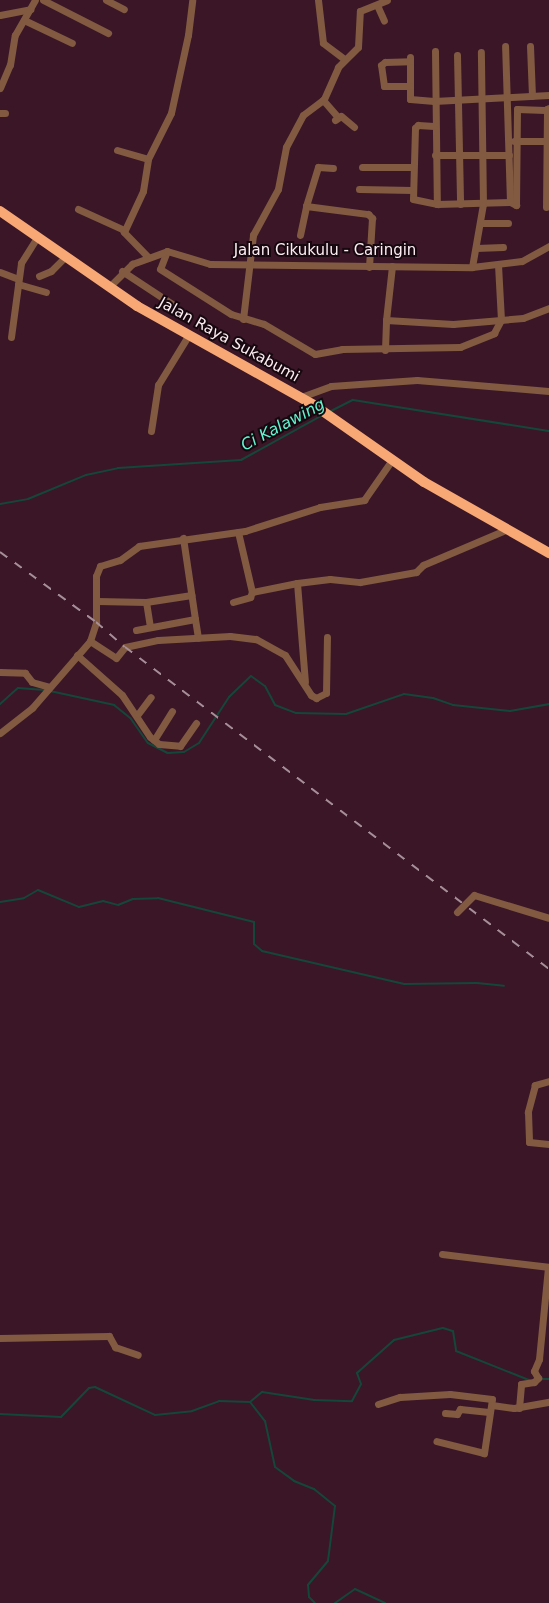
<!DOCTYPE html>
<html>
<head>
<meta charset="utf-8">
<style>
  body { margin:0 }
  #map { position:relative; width:549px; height:1603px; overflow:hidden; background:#3a1627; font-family:"DejaVu Sans",sans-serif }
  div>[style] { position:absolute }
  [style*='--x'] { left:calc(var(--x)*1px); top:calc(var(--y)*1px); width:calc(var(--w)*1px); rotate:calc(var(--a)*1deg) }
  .stream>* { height:2px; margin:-1px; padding:0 1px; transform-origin:1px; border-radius:1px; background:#15463a }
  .minor>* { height:7px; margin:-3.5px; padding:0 3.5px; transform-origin:3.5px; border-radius:3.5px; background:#815a41 }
  .highway>* { height:10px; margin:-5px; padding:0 5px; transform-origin:5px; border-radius:5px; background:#f7a875 }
  .rail>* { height:2px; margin-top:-1px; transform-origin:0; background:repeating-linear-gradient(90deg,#a78f99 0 9px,transparent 0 18px) }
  span { translate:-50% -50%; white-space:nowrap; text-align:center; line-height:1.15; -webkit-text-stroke:4px #17080f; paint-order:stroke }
  .street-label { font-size:15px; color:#fcedf3 }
  .water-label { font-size:16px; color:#62f6d0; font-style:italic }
</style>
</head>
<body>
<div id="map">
  <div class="stream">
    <div style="--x:329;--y:412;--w:27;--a:-27"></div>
    <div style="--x:353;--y:400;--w:198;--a:9"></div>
    <div style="--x:0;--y:504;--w:28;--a:-10"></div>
    <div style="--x:28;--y:499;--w:63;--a:-22.5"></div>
    <div style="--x:86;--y:475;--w:33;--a:-12"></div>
    <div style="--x:118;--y:468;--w:123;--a:-3.7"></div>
    <div style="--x:241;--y:460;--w:94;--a:-28.8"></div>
    <div style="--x:50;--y:691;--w:66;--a:12.3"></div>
    <div style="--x:114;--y:705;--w:22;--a:39"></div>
    <div style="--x:131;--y:719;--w:29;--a:55"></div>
    <div style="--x:148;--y:743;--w:22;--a:27"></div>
    <div style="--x:168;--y:753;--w:16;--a:-4"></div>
    <div style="--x:184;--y:752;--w:17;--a:-31"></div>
    <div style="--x:199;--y:743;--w:55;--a:-56.9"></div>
    <div style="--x:229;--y:697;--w:30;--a:-44"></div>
    <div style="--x:251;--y:676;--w:17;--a:36"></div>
    <div style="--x:265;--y:686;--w:21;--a:62"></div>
    <div style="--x:275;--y:705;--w:22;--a:21"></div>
    <div style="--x:296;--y:713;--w:50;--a:1.1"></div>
    <div style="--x:346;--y:714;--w:61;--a:-19"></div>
    <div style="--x:404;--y:694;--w:29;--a:8"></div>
    <div style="--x:433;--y:698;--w:21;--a:19"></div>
    <div style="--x:453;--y:705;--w:57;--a:6"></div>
    <div style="--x:510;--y:711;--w:40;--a:-10"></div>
    <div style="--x:0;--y:704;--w:24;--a:-42"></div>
    <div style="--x:18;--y:688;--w:27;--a:4"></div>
    <div style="--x:0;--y:902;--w:24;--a:-9"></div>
    <div style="--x:24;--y:898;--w:16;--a:-30"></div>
    <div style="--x:38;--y:890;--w:44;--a:22.5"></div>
    <div style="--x:79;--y:907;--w:25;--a:-14"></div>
    <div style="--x:103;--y:901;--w:16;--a:15"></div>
    <div style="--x:118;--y:905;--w:16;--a:-22"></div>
    <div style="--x:133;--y:899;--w:25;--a:-2"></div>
    <div style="--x:158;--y:898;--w:99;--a:14"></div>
    <div style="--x:254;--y:922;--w:22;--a:90"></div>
    <div style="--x:254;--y:944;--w:11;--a:41"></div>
    <div style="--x:262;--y:951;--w:146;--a:13.1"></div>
    <div style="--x:404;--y:984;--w:73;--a:-0.8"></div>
    <div style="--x:477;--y:983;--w:27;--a:6"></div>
    <div style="--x:539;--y:1379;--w:10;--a:0"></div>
    <div style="--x:250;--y:1402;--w:16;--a:-40"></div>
    <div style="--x:262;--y:1392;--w:53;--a:8.7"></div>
    <div style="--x:314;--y:1400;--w:38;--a:2"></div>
    <div style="--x:352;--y:1401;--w:19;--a:-62"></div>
    <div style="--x:361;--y:1384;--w:12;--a:-110"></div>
    <div style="--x:357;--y:1373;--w:50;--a:-41.7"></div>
    <div style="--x:394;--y:1340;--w:50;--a:-13.8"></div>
    <div style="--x:443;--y:1328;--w:10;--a:17"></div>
    <div style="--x:453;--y:1331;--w:20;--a:81"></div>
    <div style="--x:456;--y:1351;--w:79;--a:21.7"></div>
    <div style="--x:0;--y:1414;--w:61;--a:2.8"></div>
    <div style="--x:61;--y:1417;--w:40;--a:-46"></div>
    <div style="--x:89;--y:1388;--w:6;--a:-9"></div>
    <div style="--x:95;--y:1387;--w:66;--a:25"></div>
    <div style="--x:155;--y:1415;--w:37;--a:-6"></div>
    <div style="--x:192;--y:1411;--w:29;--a:-20"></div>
    <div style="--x:219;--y:1401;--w:31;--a:2"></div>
    <div style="--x:250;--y:1402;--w:24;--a:52"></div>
    <div style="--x:265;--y:1421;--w:47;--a:77.7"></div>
    <div style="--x:275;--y:1467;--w:24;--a:36"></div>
    <div style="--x:294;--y:1481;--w:22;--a:22"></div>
    <div style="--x:314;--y:1489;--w:27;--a:39"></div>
    <div style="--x:335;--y:1506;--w:55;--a:97.3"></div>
    <div style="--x:328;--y:1561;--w:31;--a:130"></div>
    <div style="--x:308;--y:1585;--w:12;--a:85"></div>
    <div style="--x:309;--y:1597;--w:8;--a:45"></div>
    <div style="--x:335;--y:1603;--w:24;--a:-35"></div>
    <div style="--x:355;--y:1589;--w:33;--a:25"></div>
  </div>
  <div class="minor">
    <div style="--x:43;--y:0;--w:73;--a:26.9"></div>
    <div style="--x:106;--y:0;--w:20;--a:27"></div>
    <div style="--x:318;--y:0;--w:43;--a:83.4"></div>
    <div style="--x:323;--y:43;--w:26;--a:37"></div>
    <div style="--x:377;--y:5;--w:17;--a:66"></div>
    <div style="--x:0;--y:15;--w:31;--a:-11"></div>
    <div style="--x:24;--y:20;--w:53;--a:25.6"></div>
    <div style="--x:530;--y:46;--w:50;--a:87.7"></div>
    <div style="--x:435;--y:51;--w:153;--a:89.3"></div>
    <div style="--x:457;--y:55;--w:149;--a:88.8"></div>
    <div style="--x:410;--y:57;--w:42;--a:90"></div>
    <div style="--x:410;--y:99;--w:24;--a:5"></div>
    <div style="--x:434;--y:101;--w:115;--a:-3"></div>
    <div style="--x:409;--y:86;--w:25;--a:180"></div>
    <div style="--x:384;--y:86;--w:21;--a:-98"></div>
    <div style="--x:381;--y:65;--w:5;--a:-37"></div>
    <div style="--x:385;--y:62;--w:25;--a:-2"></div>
    <div style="--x:0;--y:88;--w:25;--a:-67"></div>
    <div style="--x:10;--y:65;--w:30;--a:-81"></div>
    <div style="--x:15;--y:35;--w:40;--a:-60.3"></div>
    <div style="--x:323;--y:100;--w:23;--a:49"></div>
    <div style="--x:0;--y:113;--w:5;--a:0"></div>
    <div style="--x:335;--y:120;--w:7;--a:-34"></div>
    <div style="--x:341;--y:116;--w:17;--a:40"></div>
    <div style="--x:434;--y:126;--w:16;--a:-176"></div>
    <div style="--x:418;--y:125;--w:4;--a:135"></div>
    <div style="--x:415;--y:128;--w:71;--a:91.6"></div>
    <div style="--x:413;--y:199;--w:25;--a:12"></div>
    <div style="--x:437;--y:204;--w:73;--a:-1.6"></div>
    <div style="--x:510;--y:202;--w:156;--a:-91.8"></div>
    <div style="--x:514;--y:141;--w:33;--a:0"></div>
    <div style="--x:117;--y:150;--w:32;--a:16"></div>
    <div style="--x:435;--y:155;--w:74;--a:0"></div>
    <div style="--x:362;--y:167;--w:51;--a:0"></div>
    <div style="--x:359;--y:189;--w:53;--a:1.1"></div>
    <div style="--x:510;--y:202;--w:7;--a:27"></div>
    <div style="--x:516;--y:205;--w:96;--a:-89.4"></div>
    <div style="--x:517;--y:109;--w:28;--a:2"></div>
    <div style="--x:545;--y:110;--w:4;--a:-27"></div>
    <div style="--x:306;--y:206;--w:41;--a:-72.9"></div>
    <div style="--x:318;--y:167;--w:15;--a:4"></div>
    <div style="--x:546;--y:207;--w:98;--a:-89.4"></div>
    <div style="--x:78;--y:209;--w:51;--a:24.5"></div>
    <div style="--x:480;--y:223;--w:28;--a:0"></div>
    <div style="--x:300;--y:235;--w:30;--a:-78"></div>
    <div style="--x:306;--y:206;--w:63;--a:7.4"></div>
    <div style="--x:368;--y:214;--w:6;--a:45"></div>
    <div style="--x:372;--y:218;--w:49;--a:93.5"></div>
    <div style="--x:476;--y:248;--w:27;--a:-2"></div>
    <div style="--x:167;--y:251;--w:19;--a:111"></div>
    <div style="--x:160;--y:269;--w:84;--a:32.4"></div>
    <div style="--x:231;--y:314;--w:34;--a:17"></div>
    <div style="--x:264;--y:324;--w:59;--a:30.5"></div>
    <div style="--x:315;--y:354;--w:27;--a:-10"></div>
    <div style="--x:342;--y:349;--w:118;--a:-1"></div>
    <div style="--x:460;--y:347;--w:37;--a:-22"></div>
    <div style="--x:494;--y:333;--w:15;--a:-62"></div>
    <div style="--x:501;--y:320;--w:55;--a:-93.1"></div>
    <div style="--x:148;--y:257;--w:35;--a:-134"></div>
    <div style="--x:124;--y:232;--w:45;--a:-65.1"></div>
    <div style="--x:143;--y:191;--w:32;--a:-81"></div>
    <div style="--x:148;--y:159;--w:51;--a:-63.4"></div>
    <div style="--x:171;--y:113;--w:80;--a:-77.7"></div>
    <div style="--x:188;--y:35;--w:35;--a:-83"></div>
    <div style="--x:392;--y:266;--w:54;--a:96.3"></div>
    <div style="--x:386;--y:320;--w:67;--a:3.4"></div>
    <div style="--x:453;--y:324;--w:70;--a:-4.9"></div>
    <div style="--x:523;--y:318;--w:28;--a:-21"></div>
    <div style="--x:472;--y:267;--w:64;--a:-80.1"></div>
    <div style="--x:483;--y:204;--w:152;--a:-90.8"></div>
    <div style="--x:122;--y:271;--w:60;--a:33.4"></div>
    <div style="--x:0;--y:272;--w:19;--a:21"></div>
    <div style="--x:39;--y:276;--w:13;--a:-23"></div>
    <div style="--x:51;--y:271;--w:20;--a:-45"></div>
    <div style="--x:18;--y:284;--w:29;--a:16"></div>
    <div style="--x:109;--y:287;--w:33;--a:-45"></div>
    <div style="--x:132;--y:264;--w:37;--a:-20"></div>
    <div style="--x:167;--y:251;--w:45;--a:16.8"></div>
    <div style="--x:210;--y:264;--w:262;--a:0.7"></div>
    <div style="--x:472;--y:267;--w:50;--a:-6.8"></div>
    <div style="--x:522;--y:261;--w:31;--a:-29"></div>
    <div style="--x:243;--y:319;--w:85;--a:-83.2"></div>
    <div style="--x:253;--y:235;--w:52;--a:-61.5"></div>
    <div style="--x:278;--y:189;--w:43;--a:-79.2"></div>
    <div style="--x:286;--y:147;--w:36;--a:-62"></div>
    <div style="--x:303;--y:115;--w:26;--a:-37"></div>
    <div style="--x:324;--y:99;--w:35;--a:-66"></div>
    <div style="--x:338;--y:67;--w:28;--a:-45"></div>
    <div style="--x:358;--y:47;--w:36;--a:-87"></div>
    <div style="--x:360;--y:11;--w:29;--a:-22"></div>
    <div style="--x:11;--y:337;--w:75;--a:-82.3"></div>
    <div style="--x:21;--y:263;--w:28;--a:-58"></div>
    <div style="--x:385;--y:350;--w:30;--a:-88"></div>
    <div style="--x:301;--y:397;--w:32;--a:-20"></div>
    <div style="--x:331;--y:386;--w:86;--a:-4"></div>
    <div style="--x:417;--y:380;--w:132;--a:4.8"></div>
    <div style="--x:151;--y:431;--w:47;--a:-81.3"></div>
    <div style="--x:158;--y:385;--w:57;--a:-58.5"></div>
    <div style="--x:238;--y:532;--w:62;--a:76.9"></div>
    <div style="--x:297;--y:583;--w:99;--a:85.4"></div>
    <div style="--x:97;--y:601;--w:49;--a:1.2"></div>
    <div style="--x:233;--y:602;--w:18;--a:-16"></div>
    <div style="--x:250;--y:597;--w:5;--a:-68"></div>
    <div style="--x:252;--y:592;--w:46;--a:-11.3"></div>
    <div style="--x:297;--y:583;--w:33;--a:-7"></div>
    <div style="--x:330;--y:579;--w:30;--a:6"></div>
    <div style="--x:360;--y:582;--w:57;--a:-10.1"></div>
    <div style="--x:416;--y:572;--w:10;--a:-45"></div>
    <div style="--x:423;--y:565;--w:92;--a:-23"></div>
    <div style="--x:195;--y:619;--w:19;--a:81"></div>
    <div style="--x:150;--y:627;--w:25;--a:-99"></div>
    <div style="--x:146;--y:602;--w:46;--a:-8.8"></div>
    <div style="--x:136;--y:630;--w:60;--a:-10.6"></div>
    <div style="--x:195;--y:619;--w:82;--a:-98.4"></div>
    <div style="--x:90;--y:641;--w:31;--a:33"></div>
    <div style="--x:116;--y:658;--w:14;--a:-51"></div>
    <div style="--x:125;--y:647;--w:34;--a:-12"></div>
    <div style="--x:158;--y:640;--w:72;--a:-3.2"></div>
    <div style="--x:230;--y:636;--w:26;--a:7"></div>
    <div style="--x:256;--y:639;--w:33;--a:29"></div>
    <div style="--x:285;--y:655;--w:48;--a:57"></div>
    <div style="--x:311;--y:695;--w:6;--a:31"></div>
    <div style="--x:316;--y:698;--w:11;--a:-27"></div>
    <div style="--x:326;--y:693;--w:56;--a:-89"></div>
    <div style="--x:77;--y:655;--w:60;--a:41.6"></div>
    <div style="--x:122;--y:695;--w:50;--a:56.3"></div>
    <div style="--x:150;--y:737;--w:11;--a:38"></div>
    <div style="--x:159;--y:744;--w:21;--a:5"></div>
    <div style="--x:180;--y:746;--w:28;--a:-55"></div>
    <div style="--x:0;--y:672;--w:25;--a:2"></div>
    <div style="--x:25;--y:673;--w:11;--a:52"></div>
    <div style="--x:32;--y:682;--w:18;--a:16"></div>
    <div style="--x:138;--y:714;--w:21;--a:-53"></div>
    <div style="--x:0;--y:733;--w:41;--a:-38"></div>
    <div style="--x:32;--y:708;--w:89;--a:-49.1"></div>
    <div style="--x:90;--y:641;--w:20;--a:-72"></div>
    <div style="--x:96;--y:622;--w:46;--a:-90"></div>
    <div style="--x:96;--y:576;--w:11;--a:-68"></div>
    <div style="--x:100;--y:566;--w:21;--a:-17"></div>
    <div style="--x:120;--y:560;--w:24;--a:-36"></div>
    <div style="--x:139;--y:546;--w:107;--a:-8.1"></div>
    <div style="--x:245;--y:531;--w:79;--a:-17.7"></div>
    <div style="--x:320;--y:507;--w:45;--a:-9"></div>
    <div style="--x:364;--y:500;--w:49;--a:-55"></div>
    <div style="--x:154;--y:740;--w:34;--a:-58"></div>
    <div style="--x:457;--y:912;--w:24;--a:-45"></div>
    <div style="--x:474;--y:895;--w:78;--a:17"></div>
    <div style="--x:549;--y:1081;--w:15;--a:164"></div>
    <div style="--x:535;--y:1085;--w:28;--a:105"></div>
    <div style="--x:528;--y:1112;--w:30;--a:88"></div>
    <div style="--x:529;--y:1142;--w:20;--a:6"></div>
    <div style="--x:442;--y:1254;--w:108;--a:6.9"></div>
    <div style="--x:0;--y:1338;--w:109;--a:-1.1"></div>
    <div style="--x:109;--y:1336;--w:13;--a:61"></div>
    <div style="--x:115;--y:1347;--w:24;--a:19"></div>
    <div style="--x:378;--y:1404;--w:23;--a:-18"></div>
    <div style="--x:400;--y:1397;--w:50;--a:-3.4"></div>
    <div style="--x:450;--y:1394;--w:42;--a:6.8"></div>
    <div style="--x:492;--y:1399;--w:55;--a:98.4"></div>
    <div style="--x:484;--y:1453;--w:49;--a:-166"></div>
    <div style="--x:492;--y:1405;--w:22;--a:8"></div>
    <div style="--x:514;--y:1408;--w:36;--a:-10"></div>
    <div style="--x:519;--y:1408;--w:24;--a:-85"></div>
    <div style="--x:521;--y:1384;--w:13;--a:-9"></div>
    <div style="--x:534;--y:1382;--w:6;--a:-45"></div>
    <div style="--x:538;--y:1378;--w:8;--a:-120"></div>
    <div style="--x:534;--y:1371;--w:13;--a:-67"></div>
    <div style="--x:539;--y:1359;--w:92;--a:-84.4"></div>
    <div style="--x:445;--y:1413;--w:12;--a:5"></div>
    <div style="--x:457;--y:1414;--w:6;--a:-59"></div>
    <div style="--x:460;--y:1409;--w:29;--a:6"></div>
  </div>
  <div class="highway">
    <div style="--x:0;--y:211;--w:167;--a:34.7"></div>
    <div style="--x:137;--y:306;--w:203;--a:29.2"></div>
    <div style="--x:314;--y:405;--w:134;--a:35"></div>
    <div style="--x:424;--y:482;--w:144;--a:29.6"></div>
  </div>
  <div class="rail">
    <div style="--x:0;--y:552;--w:119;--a:36.1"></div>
    <div style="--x:96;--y:622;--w:38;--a:41"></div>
    <div style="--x:125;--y:647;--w:532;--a:37.21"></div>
  </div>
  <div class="street-label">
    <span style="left:325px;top:251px">Jalan Cikukulu - Caringin</span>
    <span style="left:229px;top:340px;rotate:29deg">Jalan Raya Sukabumi</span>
  </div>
  <div class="water-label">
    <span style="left:283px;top:425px;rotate:-28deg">Ci Kalawing</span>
  </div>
</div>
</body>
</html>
